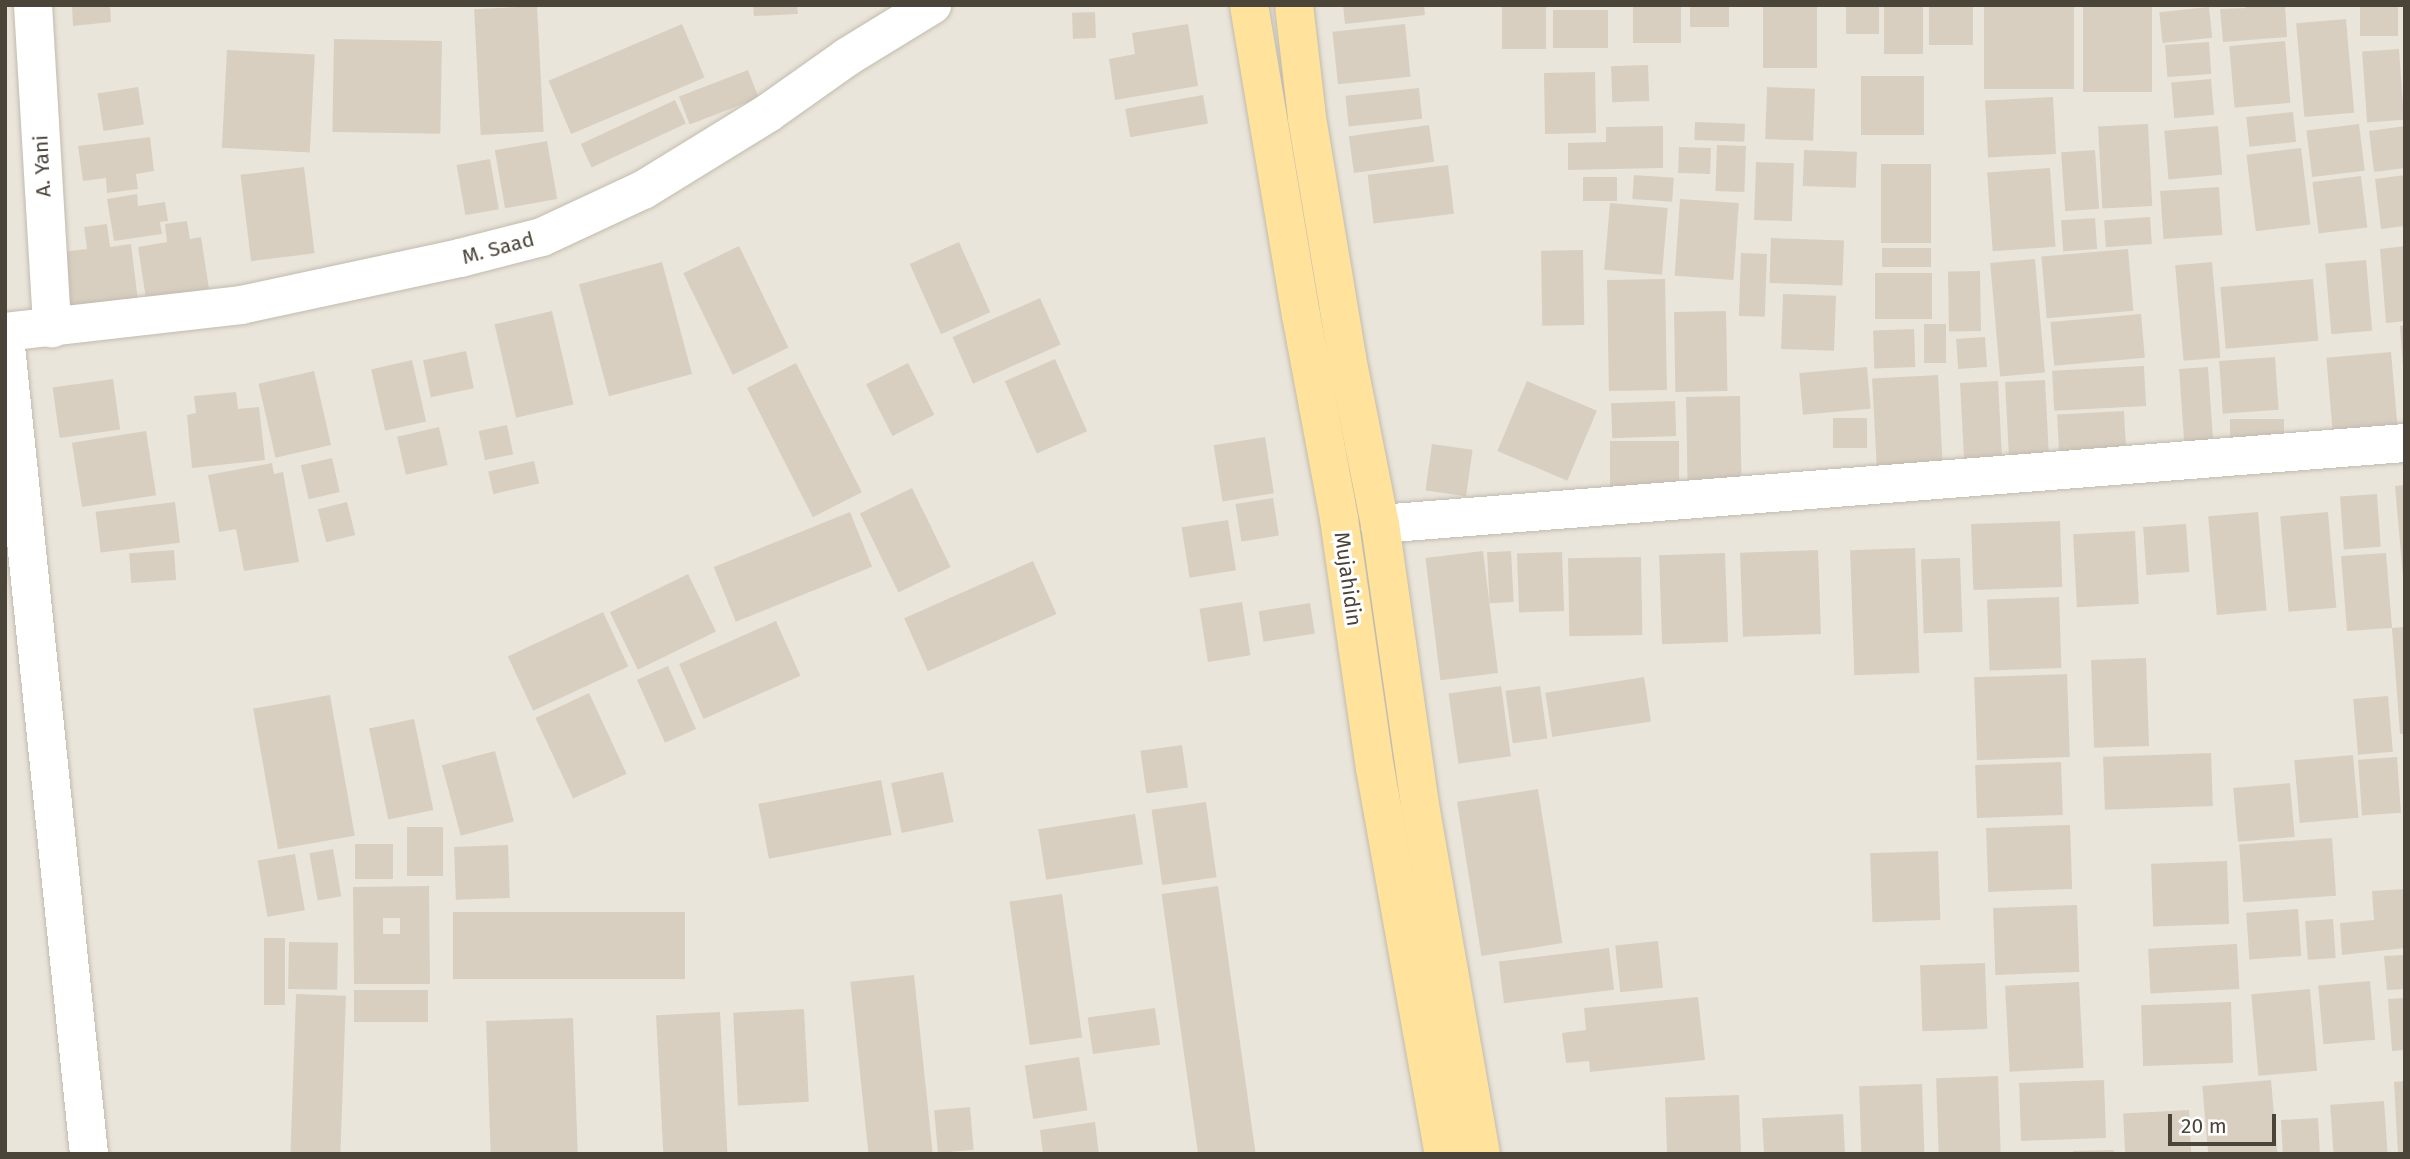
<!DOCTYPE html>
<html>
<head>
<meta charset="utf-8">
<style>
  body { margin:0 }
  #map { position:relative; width:2410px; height:1159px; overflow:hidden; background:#f6f3ec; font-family:"Fira Sans",sans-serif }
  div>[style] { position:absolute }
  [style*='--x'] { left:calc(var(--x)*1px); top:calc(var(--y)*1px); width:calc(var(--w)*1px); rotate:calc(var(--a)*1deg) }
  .residential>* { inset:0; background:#eae5da; transform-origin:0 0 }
  .building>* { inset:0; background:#d8cfc1; transform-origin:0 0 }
  .roads { filter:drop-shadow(0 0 2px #c2bbae) drop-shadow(0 0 2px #c2bbae) }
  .street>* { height:38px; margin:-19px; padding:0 19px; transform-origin:19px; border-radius:19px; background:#fff }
  .primary>* { height:38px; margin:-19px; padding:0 19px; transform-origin:19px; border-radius:19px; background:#ffe39c }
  span { translate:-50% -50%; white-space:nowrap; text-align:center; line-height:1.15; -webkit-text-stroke:6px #fff; paint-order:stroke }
  .street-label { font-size:21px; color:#4b4439 }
  .frame { position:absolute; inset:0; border:7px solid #4b4439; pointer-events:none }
  .scale { position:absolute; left:2168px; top:1114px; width:108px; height:32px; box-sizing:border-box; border:4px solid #4b4439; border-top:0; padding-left:9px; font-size:21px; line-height:24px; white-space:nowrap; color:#4b4439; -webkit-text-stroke:5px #fff; paint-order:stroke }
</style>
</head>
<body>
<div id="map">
  <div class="residential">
    <div style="left:5px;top:5px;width:2400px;height:1149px"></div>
  </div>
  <div class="building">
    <div style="clip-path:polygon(72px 5px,110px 5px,111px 22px,73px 26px)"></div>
    <div style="clip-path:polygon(753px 5px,797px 5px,798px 14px,754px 16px)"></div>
    <div style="clip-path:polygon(1343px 5px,1424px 5px,1425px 15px,1345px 24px)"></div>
    <div style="left:1502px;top:5px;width:44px;height:44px"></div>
    <div style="left:1633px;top:5px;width:48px;height:38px"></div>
    <div style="left:1690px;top:5px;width:39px;height:22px"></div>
    <div style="left:1763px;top:5px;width:54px;height:63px"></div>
    <div style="left:1846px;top:5px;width:33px;height:29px"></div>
    <div style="left:1884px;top:5px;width:39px;height:49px"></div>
    <div style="left:1929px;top:5px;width:44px;height:40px"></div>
    <div style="left:1984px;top:5px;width:90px;height:84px"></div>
    <div style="left:2083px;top:5px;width:69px;height:87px"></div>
    <div style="clip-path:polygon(2246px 5px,2285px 5px,2287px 37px,2223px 42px,2220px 9px,2246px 8px)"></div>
    <div style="left:2360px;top:5px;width:38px;height:31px"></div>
    <div style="left:537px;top:6px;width:126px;height:63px;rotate:87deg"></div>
    <div style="left:2209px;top:7px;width:31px;height:50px;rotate:84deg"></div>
    <div style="left:1553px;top:10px;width:55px;height:38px"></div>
    <div style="left:1095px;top:12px;width:26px;height:23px;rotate:88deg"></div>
    <div style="left:2346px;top:19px;width:94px;height:50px;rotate:85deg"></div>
    <div style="left:682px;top:24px;width:58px;height:145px;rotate:67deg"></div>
    <div style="clip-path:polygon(1188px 24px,1198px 86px,1115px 100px,1109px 59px,1135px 54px,1132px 33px)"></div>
    <div style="left:1405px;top:24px;width:53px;height:73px;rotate:84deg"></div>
    <div style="left:334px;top:39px;width:108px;height:93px;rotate:1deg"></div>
    <div style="left:2285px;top:41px;width:62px;height:56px;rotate:85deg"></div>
    <div style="left:2209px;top:42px;width:32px;height:44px;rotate:86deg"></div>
    <div style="left:2399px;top:49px;width:71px;height:37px;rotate:86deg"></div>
    <div style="left:227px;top:50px;width:88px;height:98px;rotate:3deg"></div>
    <div style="left:1648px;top:65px;width:36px;height:37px;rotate:88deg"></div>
    <div style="left:748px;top:70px;width:30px;height:74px;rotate:69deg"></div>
    <div style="left:1595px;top:72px;width:61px;height:51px;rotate:89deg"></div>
    <div style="left:1924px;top:76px;width:59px;height:63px;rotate:90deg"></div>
    <div style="left:2211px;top:79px;width:36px;height:40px;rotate:85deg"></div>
    <div style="left:138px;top:87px;width:38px;height:41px;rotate:81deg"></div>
    <div style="left:1767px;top:87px;width:48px;height:52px;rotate:2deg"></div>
    <div style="left:1419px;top:88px;width:31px;height:74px;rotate:84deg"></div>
    <div style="left:1203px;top:95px;width:29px;height:79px;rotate:80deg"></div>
    <div style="left:2053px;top:97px;width:57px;height:68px;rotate:87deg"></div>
    <div style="left:675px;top:100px;width:26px;height:104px;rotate:65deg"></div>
    <div style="left:2293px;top:112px;width:30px;height:47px;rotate:84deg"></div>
    <div style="left:1695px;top:122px;width:50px;height:18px;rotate:2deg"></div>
    <div style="left:2148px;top:124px;width:82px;height:50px;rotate:87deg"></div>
    <div style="left:2359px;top:124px;width:47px;height:53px;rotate:83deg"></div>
    <div style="left:1429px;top:125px;width:37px;height:81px;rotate:82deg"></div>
    <div style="clip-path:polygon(1663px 126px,1663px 168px,1568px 170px,1568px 143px,1606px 142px,1606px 127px)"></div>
    <div style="left:2218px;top:126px;width:49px;height:54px;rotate:85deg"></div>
    <div style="clip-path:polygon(2405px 126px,2405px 168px,2374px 172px,2369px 131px)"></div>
    <div style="clip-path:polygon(150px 137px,154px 171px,136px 174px,138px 189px,107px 193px,106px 178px,83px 181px,78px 146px)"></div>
    <div style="left:547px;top:141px;width:59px;height:53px;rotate:80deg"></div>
    <div style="left:1717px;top:145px;width:29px;height:46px;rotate:2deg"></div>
    <div style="left:1679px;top:147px;width:32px;height:26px;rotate:2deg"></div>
    <div style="left:2301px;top:148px;width:77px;height:55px;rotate:83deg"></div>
    <div style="left:1804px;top:150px;width:53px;height:36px;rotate:2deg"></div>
    <div style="left:2095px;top:150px;width:59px;height:34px;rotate:86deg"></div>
    <div style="left:490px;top:159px;width:51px;height:34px;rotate:80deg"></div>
    <div style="left:1756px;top:162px;width:38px;height:58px;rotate:2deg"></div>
    <div style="left:1881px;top:164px;width:50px;height:79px"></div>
    <div style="left:1448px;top:165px;width:49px;height:81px;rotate:83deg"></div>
    <div style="left:304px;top:167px;width:87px;height:64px;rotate:83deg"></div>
    <div style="left:2050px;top:168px;width:79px;height:63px;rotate:86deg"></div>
    <div style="left:1634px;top:175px;width:40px;height:24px;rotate:4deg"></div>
    <div style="clip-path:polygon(2405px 175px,2405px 226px,2381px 229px,2375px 179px)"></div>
    <div style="left:2361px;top:176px;width:52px;height:49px;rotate:83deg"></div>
    <div style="left:1583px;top:177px;width:34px;height:24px"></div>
    <div style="left:2219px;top:187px;width:48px;height:59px;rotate:86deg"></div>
    <div style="clip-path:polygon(137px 194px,138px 206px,165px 202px,168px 221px,160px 222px,162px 234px,114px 241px,107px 199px)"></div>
    <div style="left:1680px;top:199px;width:59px;height:77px;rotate:4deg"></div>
    <div style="left:1610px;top:203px;width:58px;height:67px;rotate:5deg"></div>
    <div style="left:2150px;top:217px;width:27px;height:46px;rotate:86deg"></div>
    <div style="left:2095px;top:218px;width:31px;height:34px;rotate:86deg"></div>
    <div style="clip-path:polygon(187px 221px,190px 239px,201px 237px,209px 289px,146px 299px,138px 247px,167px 242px,165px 224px)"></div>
    <div style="clip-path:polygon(107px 224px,110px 247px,131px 244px,138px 301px,67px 310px,60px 252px,87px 249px,84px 227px)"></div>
    <div style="left:1771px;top:238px;width:73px;height:45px;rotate:2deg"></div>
    <div style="left:959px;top:242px;width:77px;height:54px;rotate:66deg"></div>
    <div style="left:739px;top:246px;width:113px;height:62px;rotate:64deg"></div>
    <div style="clip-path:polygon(2405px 246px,2405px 321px,2386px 323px,2380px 249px)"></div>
    <div style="left:1931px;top:248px;width:19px;height:49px;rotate:90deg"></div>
    <div style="left:2128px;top:249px;width:62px;height:87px;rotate:85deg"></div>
    <div style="left:1583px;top:250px;width:75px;height:42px;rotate:89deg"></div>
    <div style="left:1741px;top:253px;width:26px;height:63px;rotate:2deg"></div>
    <div style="left:2035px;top:259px;width:114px;height:45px;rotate:85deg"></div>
    <div style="left:2366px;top:260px;width:71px;height:41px;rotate:85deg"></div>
    <div style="left:662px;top:262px;width:116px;height:86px;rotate:75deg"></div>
    <div style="left:2212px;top:262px;width:96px;height:37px;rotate:85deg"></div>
    <div style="left:1980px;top:271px;width:60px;height:32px;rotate:89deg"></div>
    <div style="left:1875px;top:273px;width:57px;height:46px"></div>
    <div style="left:1665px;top:279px;width:111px;height:58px;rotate:89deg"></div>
    <div style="left:2313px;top:279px;width:62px;height:93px;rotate:85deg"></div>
    <div style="left:1783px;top:294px;width:53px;height:55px;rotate:2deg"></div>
    <div style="left:1040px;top:298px;width:51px;height:96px;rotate:66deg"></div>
    <div style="left:552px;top:311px;width:96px;height:59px;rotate:77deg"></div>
    <div style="left:1726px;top:311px;width:80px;height:52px;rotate:89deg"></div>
    <div style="left:2141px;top:314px;width:44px;height:91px;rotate:85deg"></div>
    <div style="left:1924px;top:324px;width:22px;height:39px"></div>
    <div style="clip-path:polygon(2405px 325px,2405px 365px,2403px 366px,2400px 326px)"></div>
    <div style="left:1914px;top:329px;width:38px;height:41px;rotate:88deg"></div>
    <div style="left:1985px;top:337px;width:30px;height:29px;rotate:86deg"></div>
    <div style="left:466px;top:351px;width:38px;height:44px;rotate:78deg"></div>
    <div style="left:2391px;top:352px;width:82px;height:65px;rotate:85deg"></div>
    <div style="left:2275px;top:357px;width:53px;height:56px;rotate:86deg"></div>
    <div style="left:1055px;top:359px;width:79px;height:55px;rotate:66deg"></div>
    <div style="left:412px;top:360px;width:63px;height:42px;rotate:77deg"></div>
    <div style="left:796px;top:363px;width:145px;height:55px;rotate:63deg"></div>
    <div style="left:908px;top:363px;width:58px;height:47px;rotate:63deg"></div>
    <div style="left:2144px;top:366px;width:40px;height:92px;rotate:87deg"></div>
    <div style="left:1867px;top:367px;width:42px;height:68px;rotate:85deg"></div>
    <div style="left:2208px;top:367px;width:80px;height:29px;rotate:86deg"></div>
    <div style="left:314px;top:371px;width:76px;height:57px;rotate:77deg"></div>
    <div style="left:1938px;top:375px;width:93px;height:66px;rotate:87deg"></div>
    <div style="left:113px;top:379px;width:51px;height:61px;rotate:82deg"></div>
    <div style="left:2045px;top:380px;width:85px;height:40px;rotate:87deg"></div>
    <div style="left:1527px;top:381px;width:76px;height:76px;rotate:23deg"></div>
    <div style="left:1998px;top:381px;width:81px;height:38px;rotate:87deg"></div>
    <div style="clip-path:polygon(236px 392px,238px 409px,259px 407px,265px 460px,192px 468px,187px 415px,196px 413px,194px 396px)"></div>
    <div style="left:1740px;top:396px;width:86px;height:54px;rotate:89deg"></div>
    <div style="left:1675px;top:401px;width:35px;height:64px;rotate:88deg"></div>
    <div style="left:2124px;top:411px;width:51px;height:67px;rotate:87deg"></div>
    <div style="left:1833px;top:418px;width:34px;height:30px"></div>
    <div style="left:2230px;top:419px;width:54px;height:29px"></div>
    <div style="left:507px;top:425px;width:30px;height:29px;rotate:78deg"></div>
    <div style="left:439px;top:427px;width:39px;height:43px;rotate:77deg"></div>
    <div style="left:146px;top:431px;width:65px;height:75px;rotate:81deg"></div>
    <div style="left:1265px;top:437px;width:57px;height:52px;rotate:81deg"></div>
    <div style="left:1679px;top:441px;width:50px;height:69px;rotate:90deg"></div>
    <div style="left:1432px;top:444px;width:41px;height:47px;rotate:8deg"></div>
    <div style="left:332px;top:458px;width:35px;height:32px;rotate:77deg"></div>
    <div style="left:534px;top:461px;width:23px;height:47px;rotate:77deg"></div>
    <div style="clip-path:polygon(272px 463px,274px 474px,283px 472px,299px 562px,244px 571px,236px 529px,219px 532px,208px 475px)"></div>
    <div style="clip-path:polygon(2405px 485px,2405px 577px,2403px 577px,2395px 486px)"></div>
    <div style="left:912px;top:488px;width:88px;height:58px;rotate:64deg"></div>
    <div style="left:2377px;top:494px;width:53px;height:37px;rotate:86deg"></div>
    <div style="left:1273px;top:498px;width:38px;height:38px;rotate:81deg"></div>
    <div style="left:175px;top:502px;width:41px;height:80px;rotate:83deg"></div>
    <div style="left:347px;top:502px;width:34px;height:30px;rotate:76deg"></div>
    <div style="left:850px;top:512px;width:59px;height:147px;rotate:68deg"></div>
    <div style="left:2258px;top:512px;width:99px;height:50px;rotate:85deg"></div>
    <div style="left:2328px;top:512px;width:96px;height:48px;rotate:85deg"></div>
    <div style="left:1228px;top:520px;width:51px;height:47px;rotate:81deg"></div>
    <div style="left:2060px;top:521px;width:66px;height:89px;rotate:88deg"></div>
    <div style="left:2186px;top:524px;width:48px;height:43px;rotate:86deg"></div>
    <div style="left:2135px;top:531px;width:73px;height:62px;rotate:87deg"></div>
    <div style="left:1915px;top:548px;width:125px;height:65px;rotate:88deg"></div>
    <div style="left:174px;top:550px;width:30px;height:45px;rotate:86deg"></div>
    <div style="left:1818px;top:550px;width:84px;height:78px;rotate:88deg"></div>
    <div style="left:1483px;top:551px;width:123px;height:58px;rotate:83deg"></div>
    <div style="left:1511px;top:551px;width:51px;height:24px;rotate:87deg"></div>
    <div style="left:1562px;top:552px;width:59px;height:45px;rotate:88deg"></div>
    <div style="left:1725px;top:553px;width:89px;height:66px;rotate:88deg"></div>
    <div style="clip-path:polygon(2386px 553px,2392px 628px,2405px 627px,2405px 734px,2400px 734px,2392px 628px,2347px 631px,2341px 556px)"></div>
    <div style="left:1641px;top:557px;width:78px;height:73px;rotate:89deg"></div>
    <div style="left:1960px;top:558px;width:74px;height:39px;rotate:88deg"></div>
    <div style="left:1033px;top:561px;width:58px;height:141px;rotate:66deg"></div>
    <div style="left:688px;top:574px;width:64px;height:87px;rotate:64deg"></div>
    <div style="left:2059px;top:597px;width:71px;height:72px;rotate:88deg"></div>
    <div style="left:1242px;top:602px;width:54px;height:43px;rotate:81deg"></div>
    <div style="left:1310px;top:603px;width:31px;height:52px;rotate:81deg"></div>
    <div style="left:603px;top:612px;width:60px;height:105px;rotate:65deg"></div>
    <div style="left:776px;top:621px;width:60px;height:106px;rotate:66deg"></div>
    <div style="left:2146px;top:658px;width:88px;height:55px;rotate:88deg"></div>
    <div style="left:668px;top:666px;width:69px;height:34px;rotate:66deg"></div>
    <div style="left:2067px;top:674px;width:83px;height:93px;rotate:88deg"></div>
    <div style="left:1644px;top:677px;width:45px;height:100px;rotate:81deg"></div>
    <div style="left:1501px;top:686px;width:71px;height:53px;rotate:82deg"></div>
    <div style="left:1540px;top:686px;width:53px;height:35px;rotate:82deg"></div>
    <div style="left:589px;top:693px;width:89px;height:59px;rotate:65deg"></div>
    <div style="left:330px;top:695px;width:143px;height:78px;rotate:80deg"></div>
    <div style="left:2388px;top:696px;width:56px;height:35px;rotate:85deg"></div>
    <div style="left:414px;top:719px;width:93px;height:46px;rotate:78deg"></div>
    <div style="left:1182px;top:745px;width:43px;height:42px;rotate:82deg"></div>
    <div style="left:495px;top:751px;width:73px;height:55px;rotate:75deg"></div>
    <div style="left:2211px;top:753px;width:53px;height:108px;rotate:88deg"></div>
    <div style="left:2353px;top:755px;width:63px;height:59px;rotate:85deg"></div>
    <div style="left:2397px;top:757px;width:56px;height:39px;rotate:86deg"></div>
    <div style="left:2061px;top:762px;width:53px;height:86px;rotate:88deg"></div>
    <div style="left:943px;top:772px;width:51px;height:53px;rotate:78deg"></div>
    <div style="left:881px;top:780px;width:56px;height:125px;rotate:79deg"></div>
    <div style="left:2290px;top:783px;width:54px;height:57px;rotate:85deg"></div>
    <div style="left:1538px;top:789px;width:156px;height:82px;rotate:81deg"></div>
    <div style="left:1206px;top:802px;width:76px;height:55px;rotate:82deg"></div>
    <div style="left:1135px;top:814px;width:51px;height:98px;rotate:81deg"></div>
    <div style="left:2070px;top:825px;width:64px;height:84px;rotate:88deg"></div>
    <div style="left:407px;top:827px;width:36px;height:49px"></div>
    <div style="left:2332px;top:838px;width:58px;height:93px;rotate:86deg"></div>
    <div style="left:355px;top:844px;width:38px;height:35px"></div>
    <div style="left:508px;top:845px;width:53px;height:54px;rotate:88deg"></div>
    <div style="left:333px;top:849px;width:48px;height:24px;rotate:80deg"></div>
    <div style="left:1938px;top:851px;width:69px;height:68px;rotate:88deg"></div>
    <div style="left:295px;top:854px;width:57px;height:38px;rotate:80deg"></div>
    <div style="left:2227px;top:861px;width:63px;height:76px;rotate:88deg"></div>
    <div style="clip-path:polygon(evenodd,429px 886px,430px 984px,354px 984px,353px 887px,429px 886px,383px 918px,400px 918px,400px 934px,383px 934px,383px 918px)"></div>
    <div style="left:1218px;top:886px;width:271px;height:57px;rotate:82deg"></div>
    <div style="clip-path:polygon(2405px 889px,2405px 948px,2342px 955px,2340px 923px,2374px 920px,2372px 891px)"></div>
    <div style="left:1062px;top:894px;width:145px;height:53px;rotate:82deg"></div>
    <div style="left:2077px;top:905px;width:67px;height:84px;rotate:88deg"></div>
    <div style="left:2298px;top:909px;width:47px;height:52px;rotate:86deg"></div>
    <div style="left:685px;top:912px;width:67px;height:232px;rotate:90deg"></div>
    <div style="left:2333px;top:919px;width:39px;height:28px;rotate:86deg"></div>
    <div style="left:264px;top:938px;width:21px;height:67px"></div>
    <div style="left:1658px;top:941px;width:47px;height:43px;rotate:84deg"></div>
    <div style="left:289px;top:942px;width:49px;height:47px;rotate:1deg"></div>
    <div style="left:2237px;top:944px;width:45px;height:89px;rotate:87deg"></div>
    <div style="left:1609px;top:948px;width:42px;height:111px;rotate:83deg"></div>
    <div style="clip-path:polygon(2405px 955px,2405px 989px,2387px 990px,2384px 956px)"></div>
    <div style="left:1985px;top:963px;width:66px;height:65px;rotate:88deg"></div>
    <div style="left:914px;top:975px;width:180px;height:64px;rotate:84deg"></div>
    <div style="left:2370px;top:981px;width:59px;height:52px;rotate:85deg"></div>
    <div style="left:2079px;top:982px;width:86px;height:74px;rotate:87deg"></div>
    <div style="left:2310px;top:989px;width:82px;height:59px;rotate:85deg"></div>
    <div style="left:428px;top:990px;width:32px;height:74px;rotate:90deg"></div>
    <div style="left:296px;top:994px;width:50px;height:160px;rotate:2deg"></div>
    <div style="clip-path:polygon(1698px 997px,1705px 1060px,1590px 1072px,1589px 1061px,1566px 1063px,1562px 1033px,1586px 1030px,1584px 1008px)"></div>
    <div style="clip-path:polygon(2405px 998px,2405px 1050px,2392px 1051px,2388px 999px)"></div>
    <div style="left:2231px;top:1002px;width:61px;height:90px;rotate:88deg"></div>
    <div style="left:1155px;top:1008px;width:37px;height:68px;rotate:82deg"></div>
    <div style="left:804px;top:1009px;width:93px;height:71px;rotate:87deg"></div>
    <div style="left:720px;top:1012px;width:142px;height:64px;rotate:87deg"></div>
    <div style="left:573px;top:1018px;width:136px;height:87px;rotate:88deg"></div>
    <div style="left:1079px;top:1057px;width:54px;height:55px;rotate:81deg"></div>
    <div style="left:1998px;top:1076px;width:78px;height:62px;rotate:88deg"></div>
    <div style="left:2104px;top:1080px;width:58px;height:85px;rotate:88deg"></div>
    <div style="left:2271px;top:1080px;width:74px;height:69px;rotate:85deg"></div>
    <div style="clip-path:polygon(2405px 1081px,2405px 1154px,2398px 1154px,2394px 1082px)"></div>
    <div style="left:1922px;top:1084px;width:70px;height:63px;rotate:88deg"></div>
    <div style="left:1739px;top:1095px;width:59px;height:74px;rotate:88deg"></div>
    <div style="left:2384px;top:1101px;width:53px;height:54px;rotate:86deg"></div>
    <div style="left:970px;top:1107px;width:43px;height:36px;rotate:85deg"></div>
    <div style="left:2189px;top:1110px;width:44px;height:66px;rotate:87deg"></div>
    <div style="left:1843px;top:1114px;width:40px;height:81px;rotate:87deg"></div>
    <div style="left:2318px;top:1118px;width:36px;height:37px;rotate:87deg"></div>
    <div style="clip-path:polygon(1095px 1122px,1099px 1154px,1043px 1154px,1040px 1130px)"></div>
    <div style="clip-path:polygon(2114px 1150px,2114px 1154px,2073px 1154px,2073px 1151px)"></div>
  </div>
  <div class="roads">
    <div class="street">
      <div style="--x:33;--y:5;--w:324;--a:86.6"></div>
      <div style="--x:5;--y:332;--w:238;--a:-6.5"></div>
      <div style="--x:241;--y:305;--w:224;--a:-12.1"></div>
      <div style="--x:460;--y:258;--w:85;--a:-14.4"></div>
      <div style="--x:542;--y:237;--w:111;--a:-25"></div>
      <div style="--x:643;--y:190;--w:147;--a:-31.6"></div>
      <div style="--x:768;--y:113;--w:97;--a:-35.3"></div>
      <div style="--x:847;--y:57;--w:100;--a:-31.5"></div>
      <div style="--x:5;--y:337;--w:821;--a:84.13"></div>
      <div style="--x:1380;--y:524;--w:1028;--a:-4.52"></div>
    </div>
    <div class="primary">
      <div style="--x:1249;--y:5;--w:314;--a:80.5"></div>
      <div style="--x:1301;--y:315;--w:208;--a:79.4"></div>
      <div style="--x:1339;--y:519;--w:252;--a:81.8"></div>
      <div style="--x:1375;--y:768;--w:392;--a:79.9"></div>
      <div style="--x:1294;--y:5;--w:114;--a:83.4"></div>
      <div style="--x:1307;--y:118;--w:243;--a:80.5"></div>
      <div style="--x:1347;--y:358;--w:169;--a:78.8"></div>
      <div style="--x:1380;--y:524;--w:284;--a:81.9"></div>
      <div style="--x:1420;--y:805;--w:354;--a:80.1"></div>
    </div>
  </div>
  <div class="street-label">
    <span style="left:42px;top:166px;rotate:-93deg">A. Yani</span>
    <span style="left:498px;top:248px;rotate:-15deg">M. Saad</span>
    <span style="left:1348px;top:579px;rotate:82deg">Mujahidin</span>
  </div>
  <div class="frame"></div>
  <div class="scale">20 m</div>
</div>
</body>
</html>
